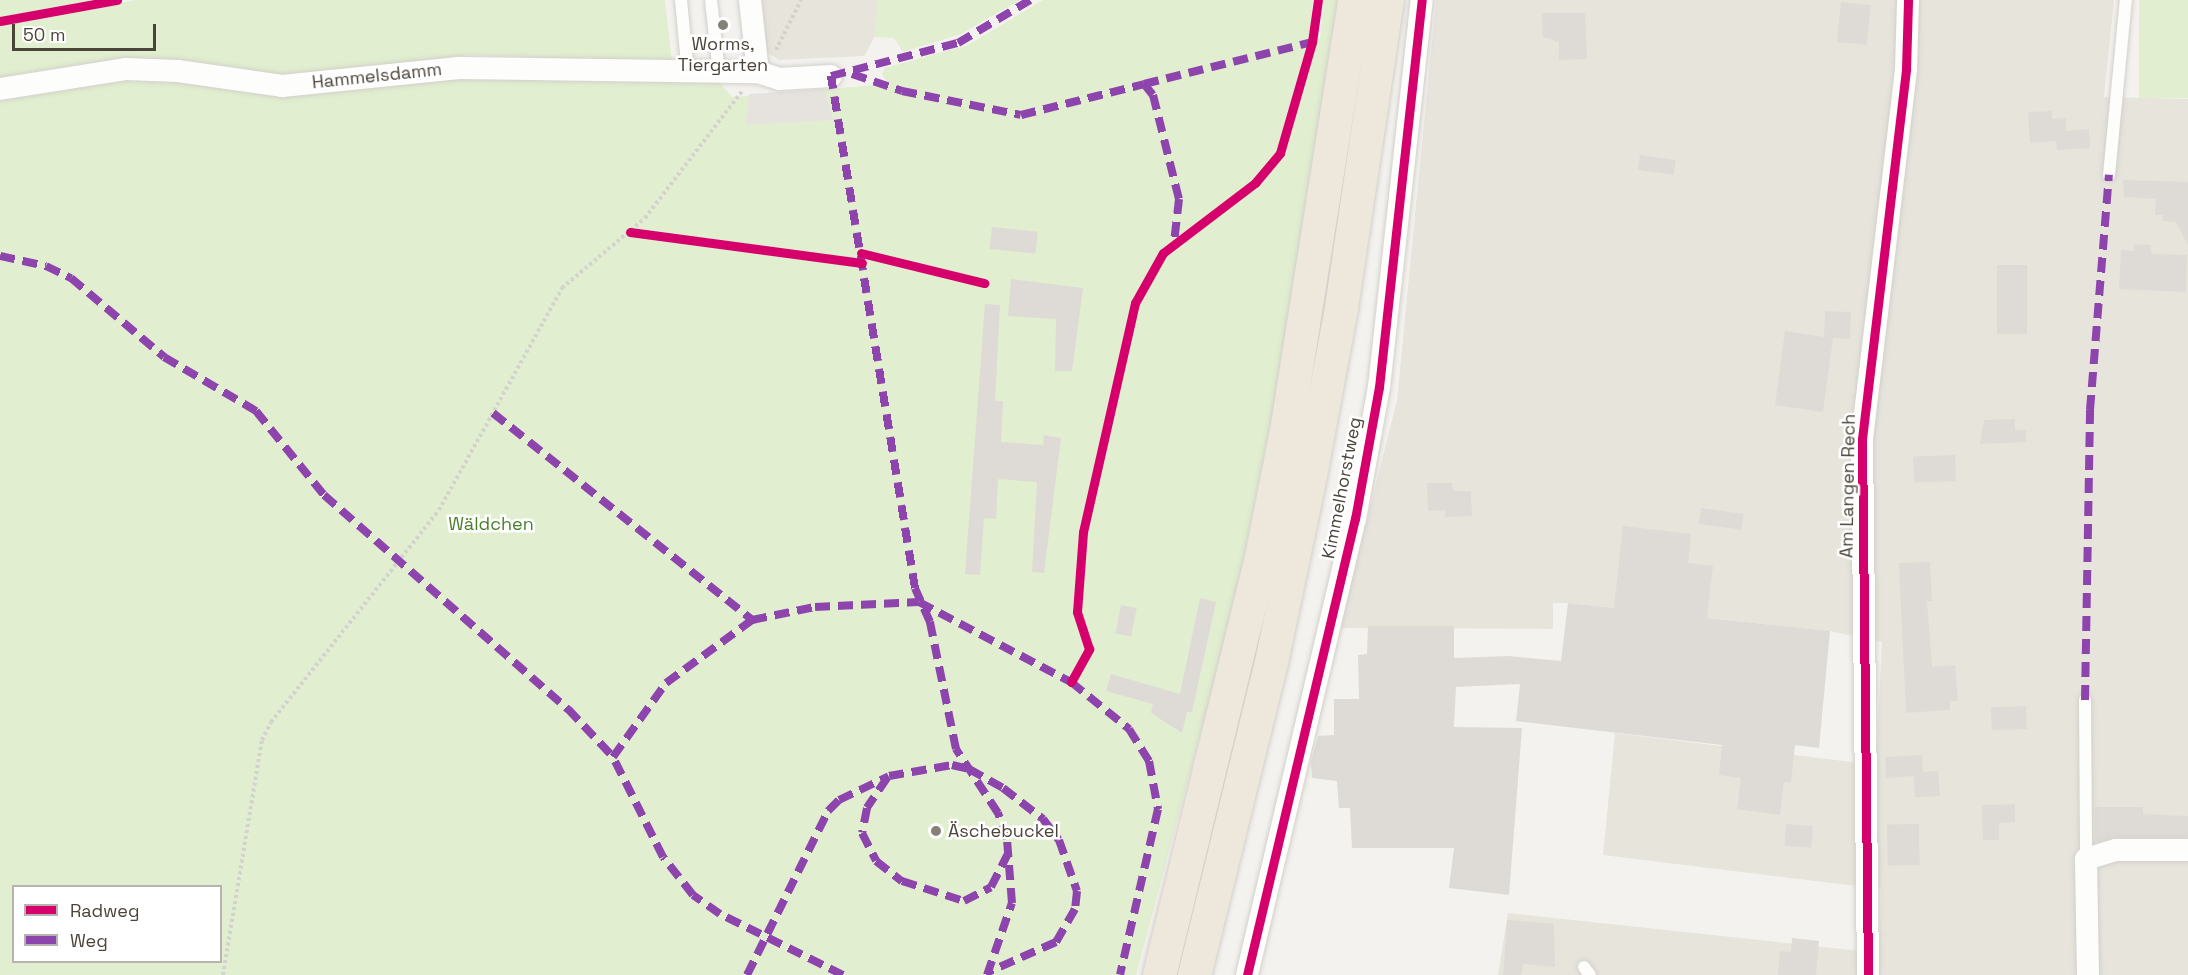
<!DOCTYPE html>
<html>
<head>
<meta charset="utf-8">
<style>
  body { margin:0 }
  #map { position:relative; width:2188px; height:975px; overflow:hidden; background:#f4f2ee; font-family:"Space Grotesk",sans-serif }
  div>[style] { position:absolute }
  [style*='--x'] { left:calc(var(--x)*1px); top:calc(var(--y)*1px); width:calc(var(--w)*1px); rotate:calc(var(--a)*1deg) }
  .residential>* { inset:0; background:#e7e4dc }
  .green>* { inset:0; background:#e1eecf; transform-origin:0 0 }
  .parking>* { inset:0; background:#e6e3df }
  .building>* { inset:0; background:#dedbd6; transform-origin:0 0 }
  .path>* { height:4px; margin-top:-2px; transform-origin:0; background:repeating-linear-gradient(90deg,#d3d2cc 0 3px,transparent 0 6px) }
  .roads { filter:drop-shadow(0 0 2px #d2d0cb) drop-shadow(0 0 2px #d2d0cb) }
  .lane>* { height:12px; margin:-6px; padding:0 6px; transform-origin:6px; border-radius:6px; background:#fdfdfc }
  .street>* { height:22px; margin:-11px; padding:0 11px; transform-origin:11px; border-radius:11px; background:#fdfdfc }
  .highway>* { height:33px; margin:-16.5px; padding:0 16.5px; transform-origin:16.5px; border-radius:16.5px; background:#ede8db }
  .quiet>* { height:8px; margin-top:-4px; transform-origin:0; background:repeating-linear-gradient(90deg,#8e44ad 0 15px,transparent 0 23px) }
  .cycleway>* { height:9px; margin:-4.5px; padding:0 4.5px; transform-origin:4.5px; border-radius:4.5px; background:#d6006c }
  .dots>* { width:16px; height:16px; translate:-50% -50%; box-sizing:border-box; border:3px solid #fff; border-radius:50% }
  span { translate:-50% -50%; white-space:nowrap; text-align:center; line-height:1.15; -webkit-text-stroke:5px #fff; paint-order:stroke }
  .poi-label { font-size:18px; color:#4b4439 }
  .left { translate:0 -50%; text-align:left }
  .street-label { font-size:18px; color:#4b4439 }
  .park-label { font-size:18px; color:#4a7f2a }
  .legend { position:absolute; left:12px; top:885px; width:210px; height:78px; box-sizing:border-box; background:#fff; border:2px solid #b7b4b0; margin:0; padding:8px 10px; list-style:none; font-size:18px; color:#4b4439 }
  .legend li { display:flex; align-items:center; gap:12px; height:30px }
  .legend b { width:30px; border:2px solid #b7b4b0 }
  .scale { position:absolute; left:12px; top:24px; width:144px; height:27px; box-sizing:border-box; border:3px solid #4b4439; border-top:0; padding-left:8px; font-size:18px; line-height:21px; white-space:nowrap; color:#4b4439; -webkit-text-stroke:4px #fff; paint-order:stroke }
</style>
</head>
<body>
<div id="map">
  <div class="residential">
    <div style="clip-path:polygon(762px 0,878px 0,878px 31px,864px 56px,779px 60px,767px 52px)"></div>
    <div style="clip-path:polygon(1436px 0,2114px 0,2104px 97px,2188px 99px,2188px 975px,1498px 975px,1508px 913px,1879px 953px,1881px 889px,1603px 855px,1615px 733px,1876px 765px,1882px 642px,1830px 631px,1568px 603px,1553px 603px,1553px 629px,1340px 628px,1397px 400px)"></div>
  </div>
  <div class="green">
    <div style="clip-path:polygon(0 0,97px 0,0 17px)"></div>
    <div style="clip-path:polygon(136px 0,665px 0,672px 63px,468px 55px,299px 75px,0 80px,0 24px)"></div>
    <div style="clip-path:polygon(878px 0,1020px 0,961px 34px,903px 52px,894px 38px,874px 37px)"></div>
    <div style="clip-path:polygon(evenodd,1043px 0,1313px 0,1309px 39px,1320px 38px,1324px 0,1341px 0,1314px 206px,1234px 608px,1136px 975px,0 975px,0 93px,96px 77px,207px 80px,442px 72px,719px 82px,732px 97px,889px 84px,882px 74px,885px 68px,968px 45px,1043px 0,14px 886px,220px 886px,220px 962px,14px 962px,14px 886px)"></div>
    <div style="left:2139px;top:0;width:49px;height:98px"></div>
  </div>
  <div class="parking">
    <div style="clip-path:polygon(824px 89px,834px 120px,746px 125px,749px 94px)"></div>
  </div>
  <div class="building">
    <div style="left:1841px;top:2px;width:30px;height:40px;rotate:6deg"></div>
    <div style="clip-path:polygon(1542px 13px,1585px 13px,1587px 59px,1559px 60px,1559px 42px,1543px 37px)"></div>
    <div style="clip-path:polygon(2052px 111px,2052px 119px,2066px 118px,2066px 131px,2089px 129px,2090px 148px,2057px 150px,2056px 141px,2030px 143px,2028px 112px)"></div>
    <div style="left:1640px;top:155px;width:36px;height:15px;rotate:8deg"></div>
    <div style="clip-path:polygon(2123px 180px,2188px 182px,2188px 245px,2176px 222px,2162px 221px,2163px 215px,2155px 215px,2156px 199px,2124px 197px)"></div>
    <div style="left:992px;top:227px;width:46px;height:22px;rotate:6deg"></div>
    <div style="clip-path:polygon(2134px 244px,2150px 245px,2152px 254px,2187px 255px,2186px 292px,2119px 289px,2121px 250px,2134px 251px)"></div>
    <div style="left:2027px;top:265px;width:69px;height:30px;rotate:90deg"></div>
    <div style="clip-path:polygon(1011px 279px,1083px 288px,1072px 371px,1055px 371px,1056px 319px,1008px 316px)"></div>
    <div style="clip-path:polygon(985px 304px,1000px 305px,995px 401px,1003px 401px,1001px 442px,1043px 445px,1044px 435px,1061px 438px,1044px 573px,1032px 572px,1037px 482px,998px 479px,996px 519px,984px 518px,980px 575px,965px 574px)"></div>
    <div style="clip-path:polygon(1825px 311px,1851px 312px,1850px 339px,1833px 338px,1823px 412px,1775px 405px,1785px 331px,1824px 337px)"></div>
    <div style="clip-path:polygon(2015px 419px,2015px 430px,2026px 430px,2026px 442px,1980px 444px,1984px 420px)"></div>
    <div style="left:1955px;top:455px;width:26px;height:42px;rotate:88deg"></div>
    <div style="clip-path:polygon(1427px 483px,1452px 483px,1453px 491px,1471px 491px,1472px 516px,1445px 517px,1445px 510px,1428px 511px)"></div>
    <div style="left:1701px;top:508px;width:43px;height:16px;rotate:8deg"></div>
    <div style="clip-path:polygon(1623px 526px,1691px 534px,1688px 563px,1713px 566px,1707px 618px,1830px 631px,1819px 748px,1795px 745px,1791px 783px,1784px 782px,1780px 815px,1737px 809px,1741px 778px,1719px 775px,1722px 745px,1516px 721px,1520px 684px,1456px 687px,1454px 727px,1522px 728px,1509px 895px,1449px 888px,1454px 848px,1352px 848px,1350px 808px,1339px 808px,1337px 781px,1312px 778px,1311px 762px,1318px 736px,1334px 735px,1334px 699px,1359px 699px,1358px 655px,1367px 654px,1368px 626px,1454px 626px,1454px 658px,1509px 656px,1561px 661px,1568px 603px,1614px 608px)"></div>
    <div style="clip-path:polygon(1930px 562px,1932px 601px,1927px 601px,1932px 667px,1955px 665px,1958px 701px,1950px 701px,1950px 710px,1906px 713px,1899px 563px)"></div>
    <div style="clip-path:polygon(1200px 598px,1216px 602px,1192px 712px,1187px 712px,1182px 733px,1151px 713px,1153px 704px,1106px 691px,1111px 674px,1180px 694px)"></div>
    <div style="left:1121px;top:605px;width:16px;height:29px;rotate:11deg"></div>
    <div style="left:2026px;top:706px;width:23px;height:35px;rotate:88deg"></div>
    <div style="clip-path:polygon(1922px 755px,1923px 772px,1938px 771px,1940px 796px,1915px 797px,1914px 776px,1886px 778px,1885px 757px)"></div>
    <div style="clip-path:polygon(2015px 804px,2015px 822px,1999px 823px,1999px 840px,1983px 840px,1982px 805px)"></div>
    <div style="clip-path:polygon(2095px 807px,2143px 807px,2143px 814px,2188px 816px,2188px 837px,2116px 837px,2095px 842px)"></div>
    <div style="left:1786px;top:824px;width:27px;height:22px;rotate:4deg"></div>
    <div style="left:1919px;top:824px;width:41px;height:32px;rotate:89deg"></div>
    <div style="clip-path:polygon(1507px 920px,1554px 924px,1555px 967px,1523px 964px,1521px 975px,1503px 975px)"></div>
    <div style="clip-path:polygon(1792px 938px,1819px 941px,1816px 975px,1778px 975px,1780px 951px,1791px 952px)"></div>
  </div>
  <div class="path">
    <div style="--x:776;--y:50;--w:56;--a:-63.4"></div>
    <div style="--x:223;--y:975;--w:238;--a:-80.6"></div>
    <div style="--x:262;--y:740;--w:20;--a:-63"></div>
    <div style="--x:271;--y:722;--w:270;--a:-51.6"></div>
    <div style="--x:439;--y:510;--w:254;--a:-61"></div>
    <div style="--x:562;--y:288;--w:109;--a:-40.1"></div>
    <div style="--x:645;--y:218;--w:161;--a:-52.6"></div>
  </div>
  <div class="roads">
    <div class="lane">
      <div style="--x:681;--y:0;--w:74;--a:84.6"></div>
      <div style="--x:711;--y:0;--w:73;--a:83.7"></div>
      <div style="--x:2109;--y:175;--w:176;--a:-84.5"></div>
      <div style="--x:2085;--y:700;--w:159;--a:89.6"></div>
      <div style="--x:1584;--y:967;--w:10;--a:53"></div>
    </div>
    <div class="street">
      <div style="--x:750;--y:0;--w:72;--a:83.7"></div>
      <div style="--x:0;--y:89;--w:128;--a:-9"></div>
      <div style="--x:126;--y:69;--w:52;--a:2.2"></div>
      <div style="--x:178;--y:71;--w:105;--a:8.2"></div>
      <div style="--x:282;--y:86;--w:178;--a:-5.8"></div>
      <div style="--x:459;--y:68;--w:299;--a:0.8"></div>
      <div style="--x:758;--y:72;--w:22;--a:18"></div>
      <div style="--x:779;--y:79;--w:52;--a:-3.3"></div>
      <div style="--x:1247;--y:975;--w:469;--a:-76.7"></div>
      <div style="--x:1355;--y:519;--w:134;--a:-79.7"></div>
      <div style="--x:1379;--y:387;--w:389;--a:-83.7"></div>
      <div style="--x:1868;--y:975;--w:536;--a:-90.64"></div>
      <div style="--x:1862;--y:439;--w:373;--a:-83.2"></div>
      <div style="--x:1906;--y:69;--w:69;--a:-88.3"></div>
      <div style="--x:2088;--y:975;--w:116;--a:-91"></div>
      <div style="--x:2086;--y:859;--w:31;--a:-17"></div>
      <div style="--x:2116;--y:850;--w:72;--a:0"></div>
    </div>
    <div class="highway">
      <div style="--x:1159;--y:975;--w:425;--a:-76.3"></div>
      <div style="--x:1260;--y:562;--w:134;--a:-78.8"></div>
      <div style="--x:1286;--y:431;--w:436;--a:-81"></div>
      <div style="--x:1194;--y:975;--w:322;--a:-76.2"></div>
      <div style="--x:1271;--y:662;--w:191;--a:-78.2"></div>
      <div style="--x:1310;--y:475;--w:171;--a:-79.5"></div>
      <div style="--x:1341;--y:307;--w:310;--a:-81.5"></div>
    </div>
  </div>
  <div class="quiet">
    <div style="--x:852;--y:74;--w:53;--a:18.8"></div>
    <div style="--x:902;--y:91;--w:121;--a:11.4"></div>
    <div style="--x:1021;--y:115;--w:127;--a:-14.1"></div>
    <div style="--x:1144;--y:84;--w:14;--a:51"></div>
    <div style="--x:1153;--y:95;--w:107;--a:76"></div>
    <div style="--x:1179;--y:199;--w:44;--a:96.5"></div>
    <div style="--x:1144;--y:84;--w:173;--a:-14"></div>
    <div style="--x:0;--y:256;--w:47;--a:12.3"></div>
    <div style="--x:46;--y:266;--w:28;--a:26"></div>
    <div style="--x:71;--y:278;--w:122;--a:40.3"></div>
    <div style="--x:164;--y:357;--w:107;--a:30.4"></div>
    <div style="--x:256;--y:411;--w:108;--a:51"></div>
    <div style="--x:324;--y:495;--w:325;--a:41.3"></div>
    <div style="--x:568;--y:709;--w:66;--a:46.8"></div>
    <div style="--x:493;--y:413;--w:332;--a:38.6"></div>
    <div style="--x:2085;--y:700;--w:290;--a:-89"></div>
    <div style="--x:2090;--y:410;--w:236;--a:-85.4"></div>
    <div style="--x:887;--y:778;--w:36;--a:124"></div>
    <div style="--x:867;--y:808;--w:25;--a:101"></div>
    <div style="--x:862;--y:833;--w:31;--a:63"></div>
    <div style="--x:876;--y:861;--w:33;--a:38"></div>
    <div style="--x:902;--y:881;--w:65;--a:17.9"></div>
    <div style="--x:964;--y:901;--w:30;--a:-27"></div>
    <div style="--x:991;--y:887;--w:38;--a:-63"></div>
    <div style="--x:747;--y:975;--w:183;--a:-63.7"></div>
    <div style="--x:828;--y:811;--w:16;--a:-45"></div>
    <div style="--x:839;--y:800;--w:55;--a:-25.6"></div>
    <div style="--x:889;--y:776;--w:64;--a:-9.9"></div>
    <div style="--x:952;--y:765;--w:17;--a:13"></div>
    <div style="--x:969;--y:769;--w:39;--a:29"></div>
    <div style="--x:1003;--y:788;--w:51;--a:37.8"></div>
    <div style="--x:1043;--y:819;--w:26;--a:53"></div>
    <div style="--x:1059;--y:840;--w:54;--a:70.6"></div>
    <div style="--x:1077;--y:891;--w:18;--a:96"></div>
    <div style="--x:1075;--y:909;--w:38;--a:120"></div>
    <div style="--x:1056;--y:942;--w:74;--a:156.2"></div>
    <div style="--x:843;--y:975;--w:137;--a:-153.6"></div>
    <div style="--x:720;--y:914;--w:33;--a:-145"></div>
    <div style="--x:693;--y:895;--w:48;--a:-128.3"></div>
    <div style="--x:663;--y:857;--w:112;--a:-116.6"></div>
    <div style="--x:613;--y:757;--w:91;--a:-54.4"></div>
    <div style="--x:666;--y:683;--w:107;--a:-36.2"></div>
    <div style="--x:752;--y:620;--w:64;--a:-11.7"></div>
    <div style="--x:815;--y:607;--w:104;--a:-2.8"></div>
    <div style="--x:919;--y:602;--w:172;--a:27.8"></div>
    <div style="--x:1071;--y:682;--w:75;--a:39"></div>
    <div style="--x:1129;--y:729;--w:38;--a:58"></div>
    <div style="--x:1149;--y:761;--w:49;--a:79.4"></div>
    <div style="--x:1158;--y:809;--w:170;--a:102.9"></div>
    <div style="--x:987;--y:975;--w:76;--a:-70.9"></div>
    <div style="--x:1012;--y:903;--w:64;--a:-94.5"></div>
    <div style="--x:1007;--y:839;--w:28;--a:-109"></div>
    <div style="--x:998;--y:813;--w:77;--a:-123.3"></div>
    <div style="--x:956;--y:749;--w:130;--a:-101.6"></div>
    <div style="--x:930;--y:622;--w:37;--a:-114"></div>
    <div style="--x:915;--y:588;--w:519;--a:-99.32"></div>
    <div style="--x:831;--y:76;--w:131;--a:-14.6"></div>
    <div style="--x:958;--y:43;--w:84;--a:-30.8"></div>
  </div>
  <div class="cycleway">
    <div style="--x:0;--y:21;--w:119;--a:-10.2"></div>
    <div style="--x:630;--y:232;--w:234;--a:7.6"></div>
    <div style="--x:861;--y:253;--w:127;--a:13.7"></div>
    <div style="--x:1071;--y:682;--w:38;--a:-61"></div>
    <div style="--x:1089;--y:649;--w:39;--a:-108"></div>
    <div style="--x:1077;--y:612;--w:80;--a:-85.7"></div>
    <div style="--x:1083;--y:532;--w:235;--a:-77.2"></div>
    <div style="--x:1135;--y:303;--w:57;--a:-60.8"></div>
    <div style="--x:1163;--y:253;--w:116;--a:-37.3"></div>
    <div style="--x:1255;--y:183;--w:39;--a:-50"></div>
    <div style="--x:1280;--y:153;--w:116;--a:-73.9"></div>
    <div style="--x:1312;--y:42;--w:42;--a:-81.9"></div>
    <div style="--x:1247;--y:975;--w:469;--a:-76.7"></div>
    <div style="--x:1355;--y:519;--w:134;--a:-79.7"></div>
    <div style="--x:1379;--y:387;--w:389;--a:-83.7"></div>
    <div style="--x:1868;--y:975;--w:536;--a:-90.64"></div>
    <div style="--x:1862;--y:439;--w:373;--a:-83.2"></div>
    <div style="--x:1906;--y:69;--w:69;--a:-88.3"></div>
  </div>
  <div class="dots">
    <div style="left:723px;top:25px;background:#868178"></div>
    <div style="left:936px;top:831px;background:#868178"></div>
  </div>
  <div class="poi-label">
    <span style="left:723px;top:55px">Worms,<br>Tiergarten</span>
    <span class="left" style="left:948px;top:831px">Äschebuckel</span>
  </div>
  <div class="street-label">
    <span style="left:377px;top:76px;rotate:-6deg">Hammelsdamm</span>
    <span style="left:1848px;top:486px;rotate:-89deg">Am Langen Rech</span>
    <span style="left:1342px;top:488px;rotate:-79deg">Kimmelhorstweg</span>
  </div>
  <div class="park-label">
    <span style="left:491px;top:524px">Wäldchen</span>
  </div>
  <ul class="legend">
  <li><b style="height:8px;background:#d6006c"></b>Radweg</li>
  <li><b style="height:8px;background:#8e44ad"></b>Weg</li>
  </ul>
  <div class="scale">50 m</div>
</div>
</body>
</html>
